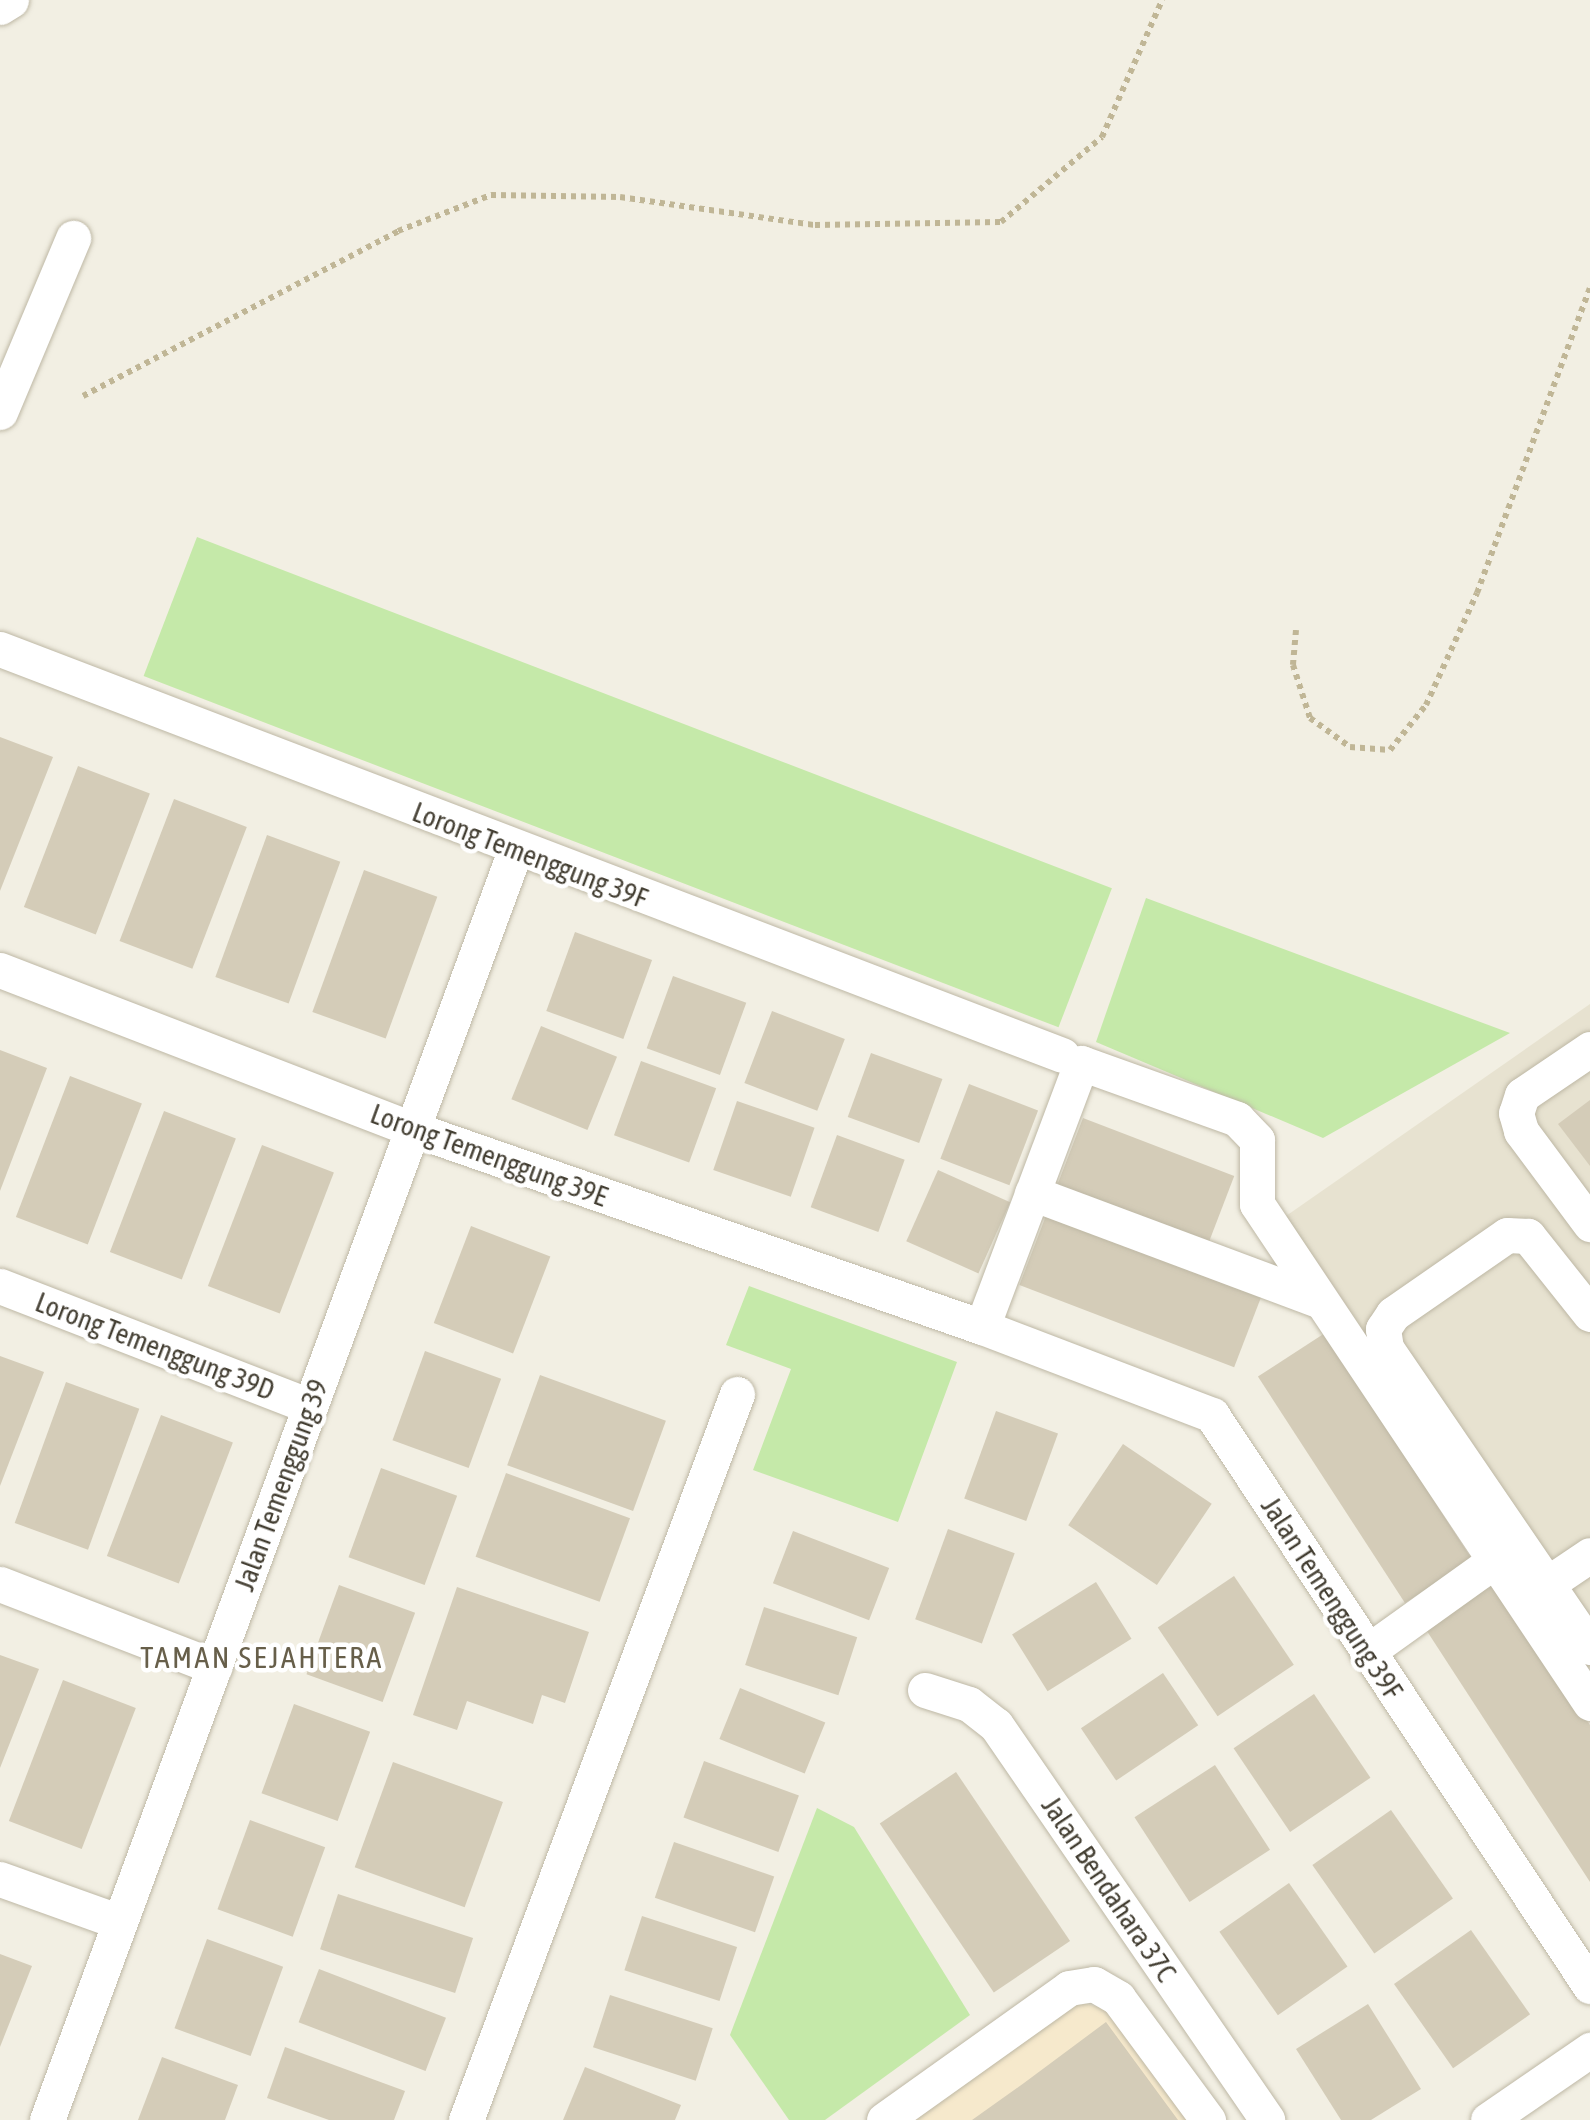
<!DOCTYPE html>
<html>
<head>
<meta charset="utf-8">
<style>
  body { margin:0 }
  #map { position:relative; width:1590px; height:2120px; overflow:hidden; background:#f2efe3; font-family:"Asap Condensed",sans-serif }
  div>[style] { position:absolute }
  [style*='--x'] { left:calc(var(--x)*1px); top:calc(var(--y)*1px); width:calc(var(--w)*1px); rotate:calc(var(--a)*1deg) }
  .residential>* { inset:0; background:#e7e2d0 }
  .commercial>* { inset:0; background:#f6e9cc }
  .green>* { inset:0; background:#c5e9a9; transform-origin:0 0 }
  .building>* { inset:0; background:#d4ccb8; transform-origin:0 0 }
  .path>* { height:6px; margin-top:-3px; transform-origin:0; background:repeating-linear-gradient(90deg,#c0b696 0 5px,transparent 0 10px) }
  .roads { filter:drop-shadow(0 0 2px #beb8a5) drop-shadow(0 0 2px #beb8a5) }
  .minor>* { height:35px; margin:-17.5px; padding:0 17.5px; transform-origin:17.5px; border-radius:17.5px; background:#fff }
  span { translate:-50% -50%; white-space:nowrap; text-align:center; line-height:1.15; -webkit-text-stroke:9px #fff; paint-order:stroke }
  .street-label { font-size:28px; color:#443f33 }
  .neighbourhood-label { font-size:30px; color:#675f4a; letter-spacing:2.5px }
</style>
</head>
<body>
<div id="map">
  <div class="residential">
    <div style="clip-path:polygon(1590px 1004px,1590px 1667px,1286px 1216px)"></div>
  </div>
  <div class="commercial">
    <div style="clip-path:polygon(1074px 2001px,1111px 2010px,1189px 2120px,907px 2120px)"></div>
  </div>
  <div class="green">
    <div style="left:197px;top:537px;width:980px;height:149px;rotate:21deg"></div>
    <div style="clip-path:polygon(1146px 898px,1510px 1033px,1323px 1138px,1096px 1042px)"></div>
    <div style="clip-path:polygon(749px 1286px,957px 1362px,898px 1522px,753px 1470px,791px 1369px,726px 1345px)"></div>
    <div style="clip-path:polygon(817px 1808px,854px 1827px,970px 2015px,825px 2120px,789px 2120px,730px 2035px)"></div>
  </div>
  <div class="building">
    <div style="clip-path:polygon(0 737px,53px 757px,0 891px)"></div>
    <div style="left:78px;top:766px;width:77px;height:151px;rotate:21deg"></div>
    <div style="left:174px;top:799px;width:78px;height:152px;rotate:21deg"></div>
    <div style="left:267px;top:835px;width:78px;height:151px;rotate:20deg"></div>
    <div style="left:364px;top:870px;width:78px;height:151px;rotate:20deg"></div>
    <div style="left:575px;top:932px;width:82px;height:84px;rotate:20deg"></div>
    <div style="left:673px;top:976px;width:78px;height:77px;rotate:20deg"></div>
    <div style="left:772px;top:1011px;width:78px;height:77px;rotate:21deg"></div>
    <div style="left:541px;top:1026px;width:82px;height:79px;rotate:22deg"></div>
    <div style="clip-path:polygon(0 1050px,47px 1068px,0 1191px)"></div>
    <div style="left:871px;top:1053px;width:76px;height:68px;rotate:20deg"></div>
    <div style="left:641px;top:1061px;width:80px;height:79px;rotate:20deg"></div>
    <div style="left:70px;top:1076px;width:77px;height:151px;rotate:21deg"></div>
    <div style="left:969px;top:1084px;width:74px;height:80px;rotate:21deg"></div>
    <div style="clip-path:polygon(1590px 1100px,1590px 1166px,1558px 1124px)"></div>
    <div style="left:737px;top:1101px;width:82px;height:73px;rotate:19deg"></div>
    <div style="left:164px;top:1111px;width:77px;height:151px;rotate:21deg"></div>
    <div style="left:1083px;top:1118px;width:162px;height:76px;rotate:21deg"></div>
    <div style="left:837px;top:1135px;width:72px;height:77px;rotate:20deg"></div>
    <div style="left:262px;top:1145px;width:77px;height:151px;rotate:21deg"></div>
    <div style="left:938px;top:1170px;width:79px;height:78px;rotate:24deg"></div>
    <div style="left:1047px;top:1213px;width:230px;height:77px;rotate:21deg"></div>
    <div style="left:471px;top:1226px;width:85px;height:104px;rotate:21deg"></div>
    <div style="left:1325px;top:1333px;width:270px;height:80px;rotate:57deg"></div>
    <div style="left:425px;top:1351px;width:81px;height:95px;rotate:20deg"></div>
    <div style="clip-path:polygon(0 1356px,44px 1372px,0 1486px)"></div>
    <div style="left:540px;top:1375px;width:134px;height:96px;rotate:20deg"></div>
    <div style="left:66px;top:1382px;width:78px;height:150px;rotate:20deg"></div>
    <div style="left:996px;top:1411px;width:66px;height:93px;rotate:20deg"></div>
    <div style="left:161px;top:1415px;width:77px;height:151px;rotate:21deg"></div>
    <div style="left:1123px;top:1444px;width:107px;height:98px;rotate:34deg"></div>
    <div style="left:381px;top:1468px;width:81px;height:95px;rotate:20deg"></div>
    <div style="left:506px;top:1473px;width:132px;height:89px;rotate:20deg"></div>
    <div style="left:948px;top:1529px;width:71px;height:96px;rotate:20deg"></div>
    <div style="left:793px;top:1531px;width:103px;height:56px;rotate:21deg"></div>
    <div style="left:1234px;top:1576px;width:107px;height:92px;rotate:56deg"></div>
    <div style="clip-path:polygon(1495px 1579px,1590px 1725px,1590px 1882px,1423px 1625px)"></div>
    <div style="left:1096px;top:1582px;width:67px;height:99px;rotate:58deg"></div>
    <div style="left:339px;top:1585px;width:81px;height:95px;rotate:20deg"></div>
    <div style="clip-path:polygon(457px 1587px,589px 1632px,565px 1703px,542px 1695px,533px 1724px,467px 1701px,457px 1730px,413px 1715px)"></div>
    <div style="left:764px;top:1607px;width:98px;height:61px;rotate:18deg"></div>
    <div style="clip-path:polygon(0 1655px,39px 1669px,0 1768px)"></div>
    <div style="left:1163px;top:1673px;width:63px;height:99px;rotate:56deg"></div>
    <div style="left:63px;top:1680px;width:78px;height:151px;rotate:21deg"></div>
    <div style="left:740px;top:1688px;width:92px;height:55px;rotate:22deg"></div>
    <div style="left:1314px;top:1694px;width:101px;height:97px;rotate:56deg"></div>
    <div style="left:294px;top:1704px;width:81px;height:95px;rotate:20deg"></div>
    <div style="left:704px;top:1761px;width:101px;height:60px;rotate:20deg"></div>
    <div style="left:393px;top:1762px;width:117px;height:112px;rotate:20deg"></div>
    <div style="left:1215px;top:1765px;width:101px;height:96px;rotate:57deg"></div>
    <div style="left:956px;top:1772px;width:204px;height:92px;rotate:56deg"></div>
    <div style="left:1391px;top:1810px;width:108px;height:96px;rotate:55deg"></div>
    <div style="left:250px;top:1820px;width:80px;height:95px;rotate:20deg"></div>
    <div style="left:674px;top:1842px;width:106px;height:59px;rotate:19deg"></div>
    <div style="left:1289px;top:1883px;width:102px;height:85px;rotate:55deg"></div>
    <div style="left:338px;top:1894px;width:142px;height:58px;rotate:18deg"></div>
    <div style="left:642px;top:1916px;width:100px;height:57px;rotate:18deg"></div>
    <div style="left:1471px;top:1930px;width:103px;height:94px;rotate:55deg"></div>
    <div style="left:207px;top:1939px;width:81px;height:95px;rotate:20deg"></div>
    <div style="clip-path:polygon(0 1954px,32px 1966px,0 2047px)"></div>
    <div style="left:319px;top:1969px;width:136px;height:57px;rotate:21deg"></div>
    <div style="left:610px;top:1995px;width:108px;height:55px;rotate:18deg"></div>
    <div style="clip-path:polygon(1368px 2004px,1421px 2089px,1371px 2120px,1341px 2120px,1296px 2049px)"></div>
    <div style="clip-path:polygon(1106px 2022px,1178px 2120px,972px 2120px,1024px 2083px)"></div>
    <div style="clip-path:polygon(285px 2047px,405px 2091px,394px 2120px,329px 2120px,267px 2098px)"></div>
    <div style="clip-path:polygon(162px 2057px,238px 2085px,225px 2120px,138px 2120px)"></div>
    <div style="clip-path:polygon(585px 2067px,681px 2105px,675px 2120px,563px 2120px)"></div>
  </div>
  <div class="path">
    <div style="--x:83;--y:396;--w:356;--a:-27.6"></div>
    <div style="--x:398;--y:231;--w:100;--a:-21.2"></div>
    <div style="--x:491;--y:195;--w:129;--a:0.9"></div>
    <div style="--x:620;--y:197;--w:197;--a:8.2"></div>
    <div style="--x:815;--y:225;--w:186;--a:-0.9"></div>
    <div style="--x:1001;--y:222;--w:132;--a:-40.1"></div>
    <div style="--x:1102;--y:137;--w:150;--a:-66.3"></div>
    <div style="--x:1296;--y:630;--w:35;--a:95"></div>
    <div style="--x:1293;--y:665;--w:56;--a:72.2"></div>
    <div style="--x:1310;--y:718;--w:49;--a:35.9"></div>
    <div style="--x:1350;--y:747;--w:40;--a:4.3"></div>
    <div style="--x:1390;--y:750;--w:58;--a:-51.3"></div>
    <div style="--x:1426;--y:705;--w:123;--a:-65.5"></div>
    <div style="--x:1477;--y:593;--w:325;--a:-69.7"></div>
  </div>
  <div class="roads">
    <div class="minor">
      <div style="--x:0;--y:7;--w:13;--a:-32"></div>
      <div style="--x:0;--y:412;--w:189;--a:-67.2"></div>
      <div style="--x:0;--y:649;--w:1137;--a:20.92"></div>
      <div style="--x:0;--y:970;--w:443;--a:21.1"></div>
      <div style="--x:413;--y:1129;--w:602;--a:19.19"></div>
      <div style="--x:982;--y:1327;--w:246;--a:20.9"></div>
      <div style="--x:1212;--y:1415;--w:685;--a:56.5"></div>
      <div style="--x:1590;--y:1049;--w:82;--a:145.9"></div>
      <div style="--x:1522;--y:1095;--w:19;--a:108"></div>
      <div style="--x:1516;--y:1113;--w:19;--a:74"></div>
      <div style="--x:1521;--y:1131;--w:116;--a:53.4"></div>
      <div style="--x:1032;--y:1193;--w:303;--a:20.5"></div>
      <div style="--x:0;--y:1286;--w:332;--a:21.2"></div>
      <div style="--x:1590;--y:1314;--w:100;--a:-128.5"></div>
      <div style="--x:1528;--y:1236;--w:21;--a:-177"></div>
      <div style="--x:1507;--y:1235;--w:139;--a:145.3"></div>
      <div style="--x:1393;--y:1314;--w:18;--a:124"></div>
      <div style="--x:1383;--y:1329;--w:19;--a:81"></div>
      <div style="--x:1386;--y:1348;--w:362;--a:55.7"></div>
      <div style="--x:982;--y:1327;--w:282;--a:-69.4"></div>
      <div style="--x:1081;--y:1063;--w:166;--a:19.7"></div>
      <div style="--x:1237;--y:1119;--w:29;--a:46"></div>
      <div style="--x:1257;--y:1140;--w:64;--a:90"></div>
      <div style="--x:1257;--y:1204;--w:600;--a:56.28"></div>
      <div style="--x:0;--y:1584;--w:230;--a:21.1"></div>
      <div style="--x:1544;--y:1586;--w:55;--a:-34"></div>
      <div style="--x:1367;--y:1652;--w:156;--a:-35.6"></div>
      <div style="--x:925;--y:1690;--w:46;--a:17.7"></div>
      <div style="--x:969;--y:1704;--w:34;--a:38"></div>
      <div style="--x:996;--y:1725;--w:479;--a:55.5"></div>
      <div style="--x:0;--y:1879;--w:127;--a:19.7"></div>
      <div style="--x:47;--y:2120;--w:1353;--a:-69.76"></div>
      <div style="--x:466;--y:2120;--w:775;--a:-69.53"></div>
      <div style="--x:884;--y:2120;--w:227;--a:-35.5"></div>
      <div style="--x:1069;--y:1988;--w:25;--a:-9"></div>
      <div style="--x:1094;--y:1984;--w:28;--a:30"></div>
      <div style="--x:1118;--y:1998;--w:152;--a:53.6"></div>
      <div style="--x:1488;--y:2120;--w:124;--a:-34.5"></div>
    </div>
  </div>
  <div class="street-label">
    <span style="left:530px;top:855px;rotate:21deg">Lorong Temenggung 39F</span>
    <span style="left:489px;top:1155px;rotate:20deg">Lorong Temenggung 39E</span>
    <span style="left:155px;top:1346px;rotate:21deg">Lorong Temenggung 39D</span>
    <span style="left:281px;top:1485px;rotate:-70deg">Jalan Temenggung 39</span>
    <span style="left:1332px;top:1598px;rotate:57deg">Jalan Temenggung 39F</span>
    <span style="left:1109px;top:1889px;rotate:56deg">Jalan Bendahara 37C</span>
  </div>
  <div class="neighbourhood-label">
    <span style="left:262px;top:1657px">TAMAN SEJAHTERA</span>
  </div>
</div>
</body>
</html>
